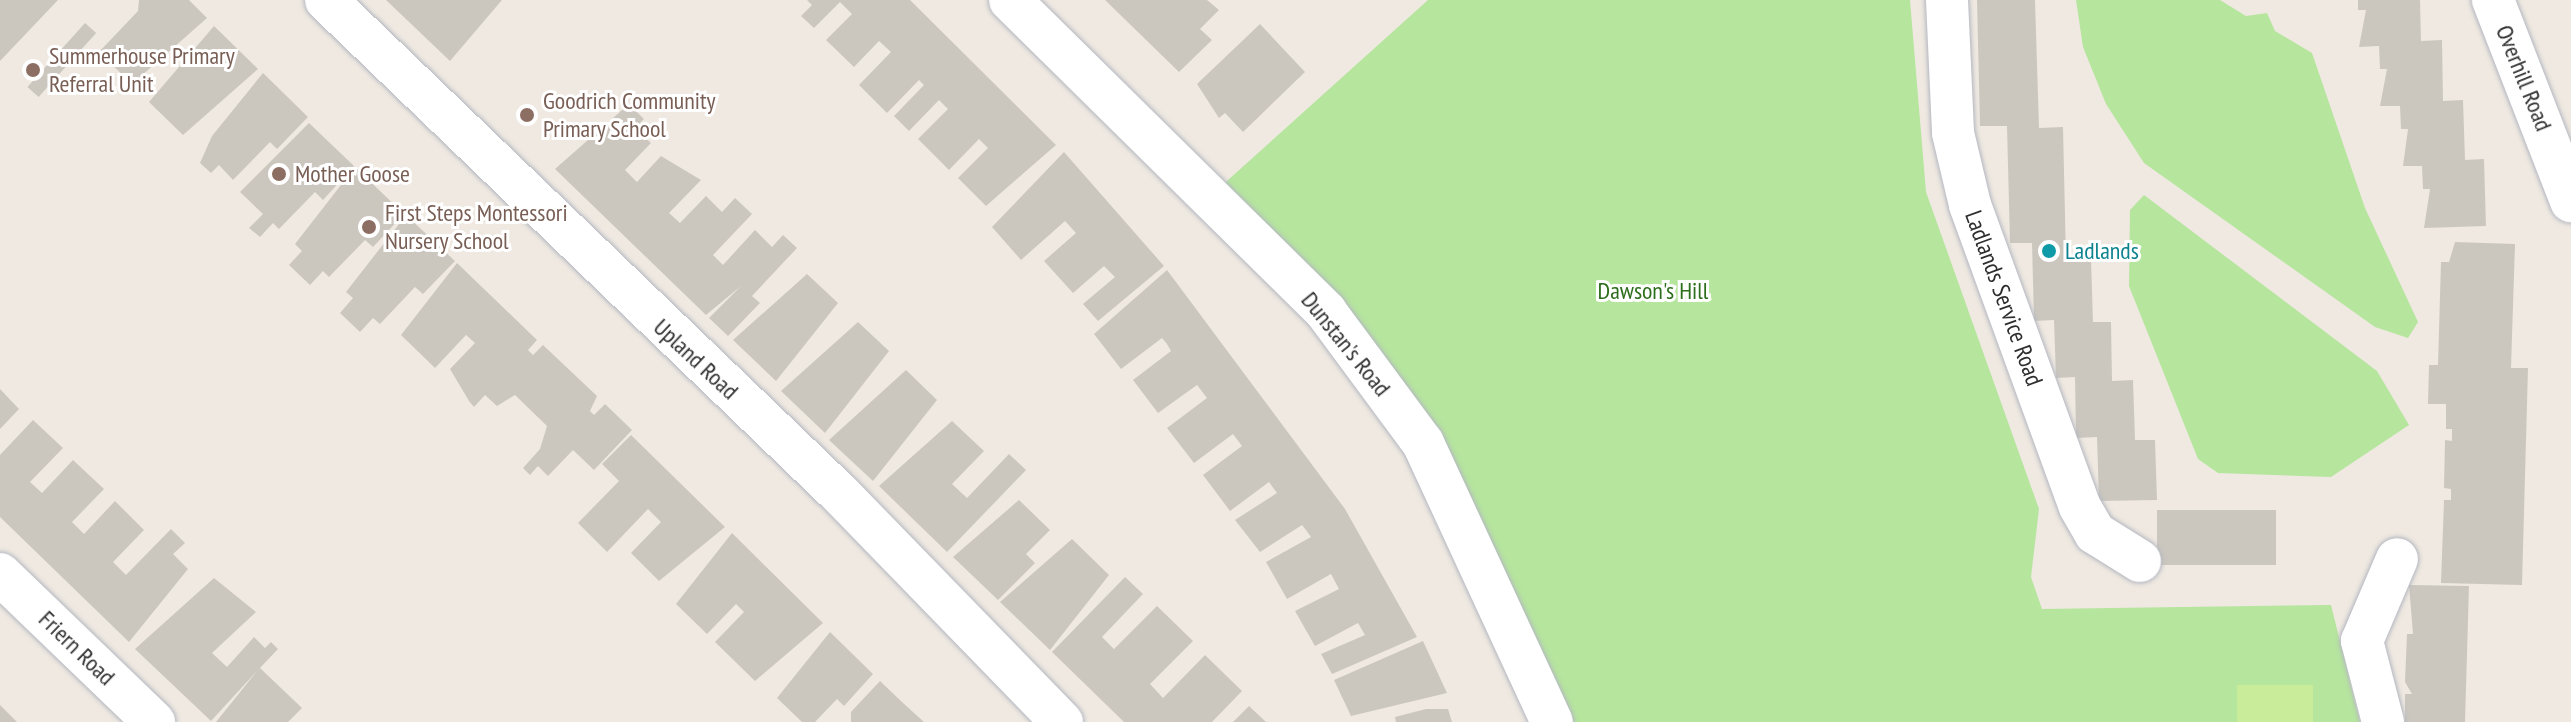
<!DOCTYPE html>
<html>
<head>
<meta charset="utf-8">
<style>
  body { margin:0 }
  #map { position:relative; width:2571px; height:722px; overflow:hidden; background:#efe9e1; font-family:"PT Sans Narrow",sans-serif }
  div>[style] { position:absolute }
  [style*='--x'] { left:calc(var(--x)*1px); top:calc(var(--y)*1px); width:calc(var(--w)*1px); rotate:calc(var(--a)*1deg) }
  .green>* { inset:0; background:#b6e59e }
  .pitch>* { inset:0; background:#c9ec9a; transform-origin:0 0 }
  .building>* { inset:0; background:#cbc7bf; transform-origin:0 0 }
  .roads { filter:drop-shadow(0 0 2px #b4b7c1) drop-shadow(0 0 2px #b4b7c1) }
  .minor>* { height:42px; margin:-21px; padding:0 21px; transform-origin:21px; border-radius:21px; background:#fff }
  .dots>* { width:22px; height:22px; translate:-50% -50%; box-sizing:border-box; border:4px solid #fff; border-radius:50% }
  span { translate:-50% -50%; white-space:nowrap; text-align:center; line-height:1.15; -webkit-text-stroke:6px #fff; paint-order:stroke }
  .education-label { font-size:24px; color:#785e54 }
  .left { translate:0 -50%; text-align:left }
  .street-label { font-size:24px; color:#2e2e2e }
  .culture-label { font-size:24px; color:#0d838f }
  .park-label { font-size:24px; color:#2c6e1b }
</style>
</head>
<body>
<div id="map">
  <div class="green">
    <div style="clip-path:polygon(1428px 0,1910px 0,1926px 192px,2039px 509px,2031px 577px,2042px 609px,2331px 605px,2360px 722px,1540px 722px,1416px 457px,1218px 189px)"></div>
    <div style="clip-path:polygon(2076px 0,2220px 0,2246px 16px,2267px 13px,2275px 31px,2312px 53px,2365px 208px,2418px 322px,2408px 338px,2375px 327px,2144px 163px,2106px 104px,2083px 47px)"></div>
    <div style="clip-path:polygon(2144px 195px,2377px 371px,2409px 425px,2331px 477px,2218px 473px,2198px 459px,2129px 286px,2130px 210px)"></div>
  </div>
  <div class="pitch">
    <div style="left:2313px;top:685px;width:37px;height:76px;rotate:90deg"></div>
  </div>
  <div class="building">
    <div style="clip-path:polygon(0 0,58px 0,0 61px)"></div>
    <div style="clip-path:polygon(139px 0,189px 0,207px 18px,132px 84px,99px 52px,138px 11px)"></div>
    <div style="clip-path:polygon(386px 0,502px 0,450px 61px)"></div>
    <div style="clip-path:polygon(807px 0,910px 0,1056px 145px,986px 206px,958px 178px,988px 148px,979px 139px,949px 170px,918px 139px,948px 109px,939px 100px,909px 131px,894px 116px,924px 85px,919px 80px,887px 113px,859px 85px,891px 52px,879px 41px,854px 67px,826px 40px,852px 14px,840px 2px,814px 28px,801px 16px,812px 5px)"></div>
    <div style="clip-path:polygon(1105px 0,1207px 0,1219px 10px,1200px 29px,1212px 40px,1179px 72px)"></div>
    <div style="clip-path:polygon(1977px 0,2035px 0,2039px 128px,2063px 127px,2066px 260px,2091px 259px,2093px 322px,2111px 322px,2112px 381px,2133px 380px,2135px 440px,2155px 440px,2157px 500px,2099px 501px,2097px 437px,2076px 438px,2075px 377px,2056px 378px,2054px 320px,2034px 321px,2032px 243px,2010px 243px,2007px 126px,1980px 126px)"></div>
    <div style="clip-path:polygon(2358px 0,2420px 0,2421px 41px,2442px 40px,2443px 101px,2463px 100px,2465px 160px,2484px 159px,2486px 226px,2424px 228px,2430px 189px,2423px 189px,2422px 166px,2403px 166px,2408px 129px,2401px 129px,2400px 106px,2380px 106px,2387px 69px,2380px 69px,2379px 46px,2359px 47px,2366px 10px,2358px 10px)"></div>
    <div style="left:85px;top:23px;width:15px;height:86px;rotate:42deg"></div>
    <div style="clip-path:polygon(1260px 24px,1305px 72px,1243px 132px,1225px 113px,1219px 118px,1197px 84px)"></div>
    <div style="clip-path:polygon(214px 26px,258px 69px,183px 135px,149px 102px)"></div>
    <div style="clip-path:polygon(263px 73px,308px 117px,277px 149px,270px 142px,233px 180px,219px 165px,211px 173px,200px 163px,212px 136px)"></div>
    <div style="clip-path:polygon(629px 104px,644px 119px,635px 128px,651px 143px,625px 170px,637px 182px,661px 156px,701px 180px,669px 213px,680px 223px,706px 196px,722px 212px,735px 198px,752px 214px,713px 255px,723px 265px,755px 230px,772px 247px,783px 235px,797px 248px,752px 296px,760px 303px,728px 336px,709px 318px,741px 286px,706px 315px,555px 169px)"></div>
    <div style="clip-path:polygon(309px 123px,354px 166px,323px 200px,315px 192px,279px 229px,273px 223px,260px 237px,249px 228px,263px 214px,240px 192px)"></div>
    <div style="clip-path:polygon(1064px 152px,1164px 266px,1098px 321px,1083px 304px,1115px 277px,1104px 266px,1073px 293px,1044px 261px,1076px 233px,1065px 221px,1021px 260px,992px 227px)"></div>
    <div style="clip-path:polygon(355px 167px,404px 214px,373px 247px,365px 240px,329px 277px,323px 271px,310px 285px,289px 265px,302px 251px,295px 244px)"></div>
    <div style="clip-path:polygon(406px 215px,455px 261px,423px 294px,415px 287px,380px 324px,373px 318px,360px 332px,340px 313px,353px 298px,346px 292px)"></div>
    <div style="clip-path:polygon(2455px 242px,2515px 244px,2511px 368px,2528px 368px,2522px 585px,2441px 583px,2444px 500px,2451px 500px,2451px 489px,2444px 488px,2445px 440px,2452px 441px,2452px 429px,2446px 429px,2446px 404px,2428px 404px,2429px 365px,2438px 365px,2441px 262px,2449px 262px)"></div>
    <div style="clip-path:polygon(457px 263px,537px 340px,528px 350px,533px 355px,543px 345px,597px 396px,590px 411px,594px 415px,605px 404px,632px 430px,594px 470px,573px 450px,548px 476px,538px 466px,530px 475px,523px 468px,540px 449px,547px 426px,515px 395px,497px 406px,485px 395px,474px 407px,469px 401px,450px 369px,475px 343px,466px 335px,435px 368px,401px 335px)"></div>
    <div style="clip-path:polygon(1167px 270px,1345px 509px,1417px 637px,1332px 674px,1321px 654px,1365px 635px,1358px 623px,1315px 646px,1295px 611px,1339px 589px,1331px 574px,1287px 599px,1266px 562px,1311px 537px,1306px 530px,1302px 525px,1260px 552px,1235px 520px,1277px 493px,1269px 482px,1230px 511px,1203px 475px,1242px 446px,1233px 434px,1194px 463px,1167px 428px,1207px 398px,1197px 385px,1158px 413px,1133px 380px,1171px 351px,1167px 344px,1162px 338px,1121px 369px,1094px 334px)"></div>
    <div style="clip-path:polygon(807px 274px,838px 303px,776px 381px,733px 340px)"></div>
    <div style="clip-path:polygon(858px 322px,889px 351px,825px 433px,781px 391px)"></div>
    <div style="clip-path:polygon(906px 370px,937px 400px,873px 481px,829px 440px)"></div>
    <div style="clip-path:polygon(0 389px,19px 409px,0 429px)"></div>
    <div style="clip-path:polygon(33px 420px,63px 448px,30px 482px,42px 493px,73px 460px,104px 489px,72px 522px,84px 534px,115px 501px,144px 530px,113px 562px,126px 575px,171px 529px,185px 543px,173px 554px,188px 569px,129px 642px,0 517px,0 455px)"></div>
    <div style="clip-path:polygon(952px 421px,984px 451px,952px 484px,967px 498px,1009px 454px,1026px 470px,947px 552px,879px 486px)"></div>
    <div style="clip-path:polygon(631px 435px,725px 527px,659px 581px,631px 553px,661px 522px,648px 509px,607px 552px,578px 523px,619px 481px,602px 464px)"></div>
    <div style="clip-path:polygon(1019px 500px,1050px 530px,1026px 554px,1035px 563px,998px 600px,953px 557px)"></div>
    <div style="left:2157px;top:510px;width:119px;height:55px"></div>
    <div style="clip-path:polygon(732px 533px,823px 623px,755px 681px,715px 642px,744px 612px,736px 604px,707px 634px,676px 604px)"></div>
    <div style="clip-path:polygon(1072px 539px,1109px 575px,1050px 650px,1000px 602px)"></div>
    <div style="clip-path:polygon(1125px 577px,1143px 594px,1102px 637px,1114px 649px,1157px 606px,1193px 641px,1150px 684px,1163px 698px,1205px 655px,1242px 691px,1212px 722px,1124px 722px,1052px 652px)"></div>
    <div style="clip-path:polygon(214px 578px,256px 612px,212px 653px,227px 667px,254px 637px,265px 648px,271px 642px,278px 649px,260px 668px,302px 708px,288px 722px,216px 722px,257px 671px,211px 721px,135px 649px)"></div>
    <div style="clip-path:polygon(2409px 585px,2469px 586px,2465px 722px,2405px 722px,2405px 694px,2412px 694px,2405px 682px,2407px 634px,2413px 634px)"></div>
    <div style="clip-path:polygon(830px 632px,873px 674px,844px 706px,837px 699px,815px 722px,802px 722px,777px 698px)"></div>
    <div style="clip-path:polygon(1423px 641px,1447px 693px,1351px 716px,1334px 680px)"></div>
    <div style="clip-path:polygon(880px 681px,902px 702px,924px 722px,851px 722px,851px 712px)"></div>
    <div style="clip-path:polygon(0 705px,17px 722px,0 722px)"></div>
    <div style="clip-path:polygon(1249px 706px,1266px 722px,1233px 722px)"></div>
    <div style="clip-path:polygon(1426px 709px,1448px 709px,1452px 722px,1396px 722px,1395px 717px)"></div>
  </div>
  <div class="roads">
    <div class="minor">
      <div style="--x:326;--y:0;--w:714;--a:43.87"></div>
      <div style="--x:841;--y:495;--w:317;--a:45.8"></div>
      <div style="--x:1010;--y:0;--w:444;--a:44.6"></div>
      <div style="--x:1326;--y:312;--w:163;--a:53.5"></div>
      <div style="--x:1423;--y:443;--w:307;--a:65.2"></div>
      <div style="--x:1947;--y:0;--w:133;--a:87.4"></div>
      <div style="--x:1953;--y:133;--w:74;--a:76.7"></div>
      <div style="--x:1970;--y:205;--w:321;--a:70"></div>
      <div style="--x:2080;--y:507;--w:30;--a:60"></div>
      <div style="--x:2095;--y:533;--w:53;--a:31.9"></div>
      <div style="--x:2493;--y:0;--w:216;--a:68.8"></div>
      <div style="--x:0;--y:574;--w:214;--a:43.9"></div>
      <div style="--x:2383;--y:722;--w:84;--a:-104.5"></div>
      <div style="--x:2362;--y:641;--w:89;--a:-66.9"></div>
    </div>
  </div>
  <div class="dots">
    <div style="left:33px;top:70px;background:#8d6e63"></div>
    <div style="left:527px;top:115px;background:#8d6e63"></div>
    <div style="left:279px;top:174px;background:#8d6e63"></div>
    <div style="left:369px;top:227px;background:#8d6e63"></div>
    <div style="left:2049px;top:251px;background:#0f9aa8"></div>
  </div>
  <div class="education-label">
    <span class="left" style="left:49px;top:70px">Summerhouse Primary<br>Referral Unit</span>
    <span class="left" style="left:543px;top:115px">Goodrich Community<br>Primary School</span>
    <span class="left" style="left:295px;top:174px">Mother Goose</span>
    <span class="left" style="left:385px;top:227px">First Steps Montessori<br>Nursery School</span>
  </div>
  <div class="street-label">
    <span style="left:2524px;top:78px;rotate:68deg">Overhill Road</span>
    <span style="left:2004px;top:298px;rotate:70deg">Ladlands Service Road</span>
    <span style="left:1346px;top:344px;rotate:51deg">Dunstan's Road</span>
    <span style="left:696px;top:359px;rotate:43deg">Upland Road</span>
    <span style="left:77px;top:648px;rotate:44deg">Friern Road</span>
  </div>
  <div class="culture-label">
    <span class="left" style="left:2065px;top:251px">Ladlands</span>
  </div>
  <div class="park-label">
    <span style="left:1653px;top:291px">Dawson's Hill</span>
  </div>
</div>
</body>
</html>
